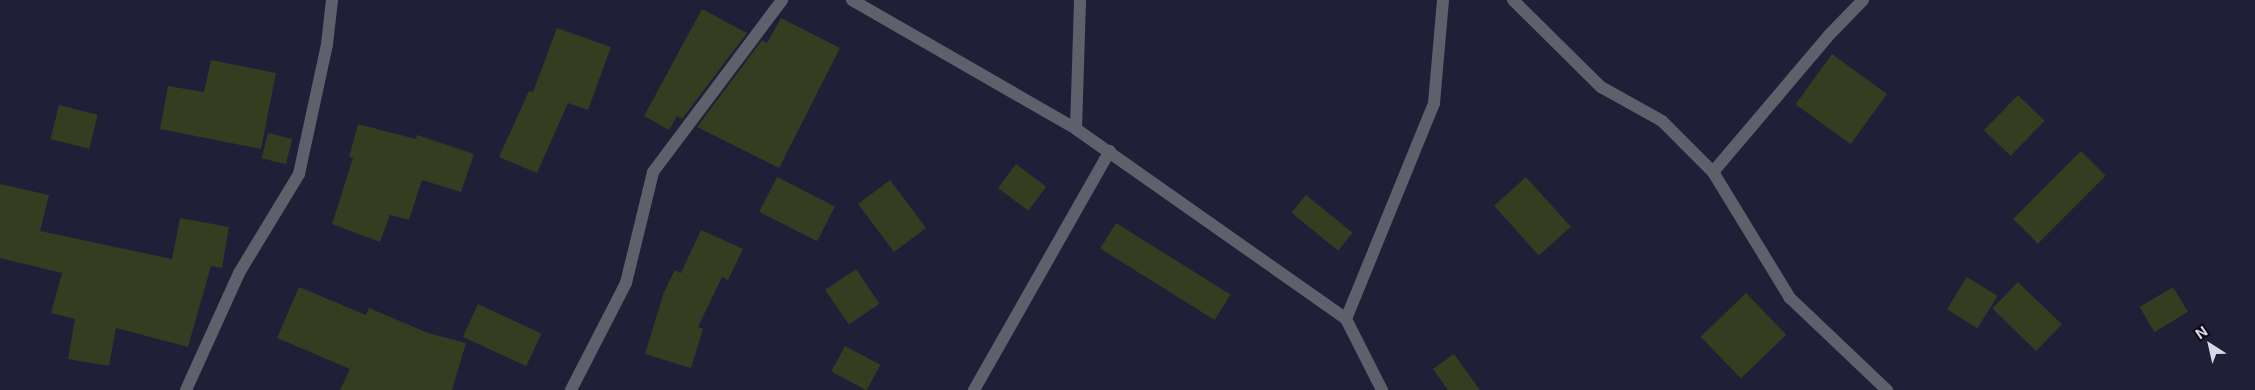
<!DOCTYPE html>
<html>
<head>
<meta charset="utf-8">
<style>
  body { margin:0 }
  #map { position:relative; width:2255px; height:390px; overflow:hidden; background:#211e38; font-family:Inter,sans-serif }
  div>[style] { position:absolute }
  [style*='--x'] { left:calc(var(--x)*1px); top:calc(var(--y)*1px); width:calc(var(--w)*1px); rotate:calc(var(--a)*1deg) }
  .building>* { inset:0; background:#353c1f; transform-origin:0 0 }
  .minor>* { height:12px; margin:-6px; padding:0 6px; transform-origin:6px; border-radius:6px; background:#60606d }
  span { translate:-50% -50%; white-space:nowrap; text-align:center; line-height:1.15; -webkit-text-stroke:4.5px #0b0a15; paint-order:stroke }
  .north { position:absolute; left:2185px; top:320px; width:50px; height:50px; -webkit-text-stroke:4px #0b0a15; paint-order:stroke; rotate:325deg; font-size:14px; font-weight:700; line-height:20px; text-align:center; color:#d8d7e9 }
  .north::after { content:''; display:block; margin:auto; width:18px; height:22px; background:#d8d7e9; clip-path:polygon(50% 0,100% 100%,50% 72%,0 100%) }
</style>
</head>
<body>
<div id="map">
  <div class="building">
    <div style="clip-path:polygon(702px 9px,747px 33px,682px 119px,677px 116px,669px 130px,644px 116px)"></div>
    <div style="clip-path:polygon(781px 18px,840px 48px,779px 168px,697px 127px,762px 40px,767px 43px)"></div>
    <div style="clip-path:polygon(557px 28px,611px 47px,588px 110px,568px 103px,537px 173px,499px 157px,529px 91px,533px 92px)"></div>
    <div style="left:1832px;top:54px;width:68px;height:62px;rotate:36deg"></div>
    <div style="clip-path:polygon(211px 60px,276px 73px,261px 149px,160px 129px,168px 86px,204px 92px)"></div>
    <div style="left:2018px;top:95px;width:37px;height:49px;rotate:44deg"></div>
    <div style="left:59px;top:105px;width:40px;height:35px;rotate:14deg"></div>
    <div style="clip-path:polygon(358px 124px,416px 139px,417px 135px,474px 154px,461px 192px,422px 180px,409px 220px,390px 215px,380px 242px,332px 224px,353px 158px,349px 157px)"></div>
    <div style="left:268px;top:133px;width:25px;height:26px;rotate:14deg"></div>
    <div style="left:2081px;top:151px;width:35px;height:96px;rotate:45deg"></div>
    <div style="left:1016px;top:164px;width:38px;height:30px;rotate:37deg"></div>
    <div style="left:777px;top:177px;width:65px;height:39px;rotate:27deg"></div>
    <div style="left:1526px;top:177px;width:67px;height:43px;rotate:48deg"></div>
    <div style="left:890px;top:180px;width:60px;height:40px;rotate:53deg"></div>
    <div style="clip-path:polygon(0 184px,49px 195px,40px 231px,172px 259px,180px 218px,229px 227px,222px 268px,211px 266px,188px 347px,116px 328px,109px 366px,68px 359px,75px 319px,51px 313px,62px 273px,0 258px)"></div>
    <div style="left:1306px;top:195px;width:60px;height:23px;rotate:39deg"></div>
    <div style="left:1116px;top:223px;width:135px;height:30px;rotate:32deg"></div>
    <div style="clip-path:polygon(701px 230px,743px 249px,728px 280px,722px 277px,698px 327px,703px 329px,691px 368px,645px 354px,664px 292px,675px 270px,681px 273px)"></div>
    <div style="left:856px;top:269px;width:42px;height:37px;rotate:56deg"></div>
    <div style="left:1967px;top:277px;width:36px;height:38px;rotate:32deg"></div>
    <div style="left:2018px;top:282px;width:61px;height:37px;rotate:44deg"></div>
    <div style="clip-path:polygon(299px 287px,366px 315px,369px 308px,428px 333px,466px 343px,452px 390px,340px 390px,350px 369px,277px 338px)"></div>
    <div style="left:2173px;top:287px;width:29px;height:39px;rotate:59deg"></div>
    <div style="left:1746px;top:293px;width:58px;height:63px;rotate:46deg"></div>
    <div style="left:478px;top:304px;width:70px;height:36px;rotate:25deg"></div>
    <div style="left:845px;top:346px;width:40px;height:29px;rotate:28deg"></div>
    <div style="clip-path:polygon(1454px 354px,1480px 390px,1448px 390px,1433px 369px)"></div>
  </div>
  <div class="minor">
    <div style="--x:852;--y:0;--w:258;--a:29.9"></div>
    <div style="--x:1076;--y:129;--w:330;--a:35.1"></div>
    <div style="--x:1346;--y:319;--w:80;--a:63.1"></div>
    <div style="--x:1513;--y:0;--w:124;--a:44.7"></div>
    <div style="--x:1601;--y:87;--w:70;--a:29.1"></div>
    <div style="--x:1662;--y:121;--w:72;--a:45"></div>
    <div style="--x:1713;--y:172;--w:148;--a:58.6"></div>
    <div style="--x:1790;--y:298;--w:134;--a:43.5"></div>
    <div style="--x:1076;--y:129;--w:129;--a:-88.2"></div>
    <div style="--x:1713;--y:172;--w:182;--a:-49.7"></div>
    <div style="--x:1831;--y:33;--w:46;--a:-45.9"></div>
    <div style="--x:1346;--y:319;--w:233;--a:-67.8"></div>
    <div style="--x:1434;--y:103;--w:103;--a:-85"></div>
    <div style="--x:186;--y:390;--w:128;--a:-65.6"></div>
    <div style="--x:239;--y:273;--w:116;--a:-58.8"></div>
    <div style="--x:299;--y:174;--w:133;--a:-77.8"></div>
    <div style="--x:327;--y:44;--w:44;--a:-83.5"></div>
    <div style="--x:571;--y:390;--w:120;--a:-62.8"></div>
    <div style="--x:626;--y:283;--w:114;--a:-76.3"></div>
    <div style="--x:653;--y:172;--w:215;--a:-53.1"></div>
    <div style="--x:974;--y:390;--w:275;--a:-60.4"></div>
  </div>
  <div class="north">N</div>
</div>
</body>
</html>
